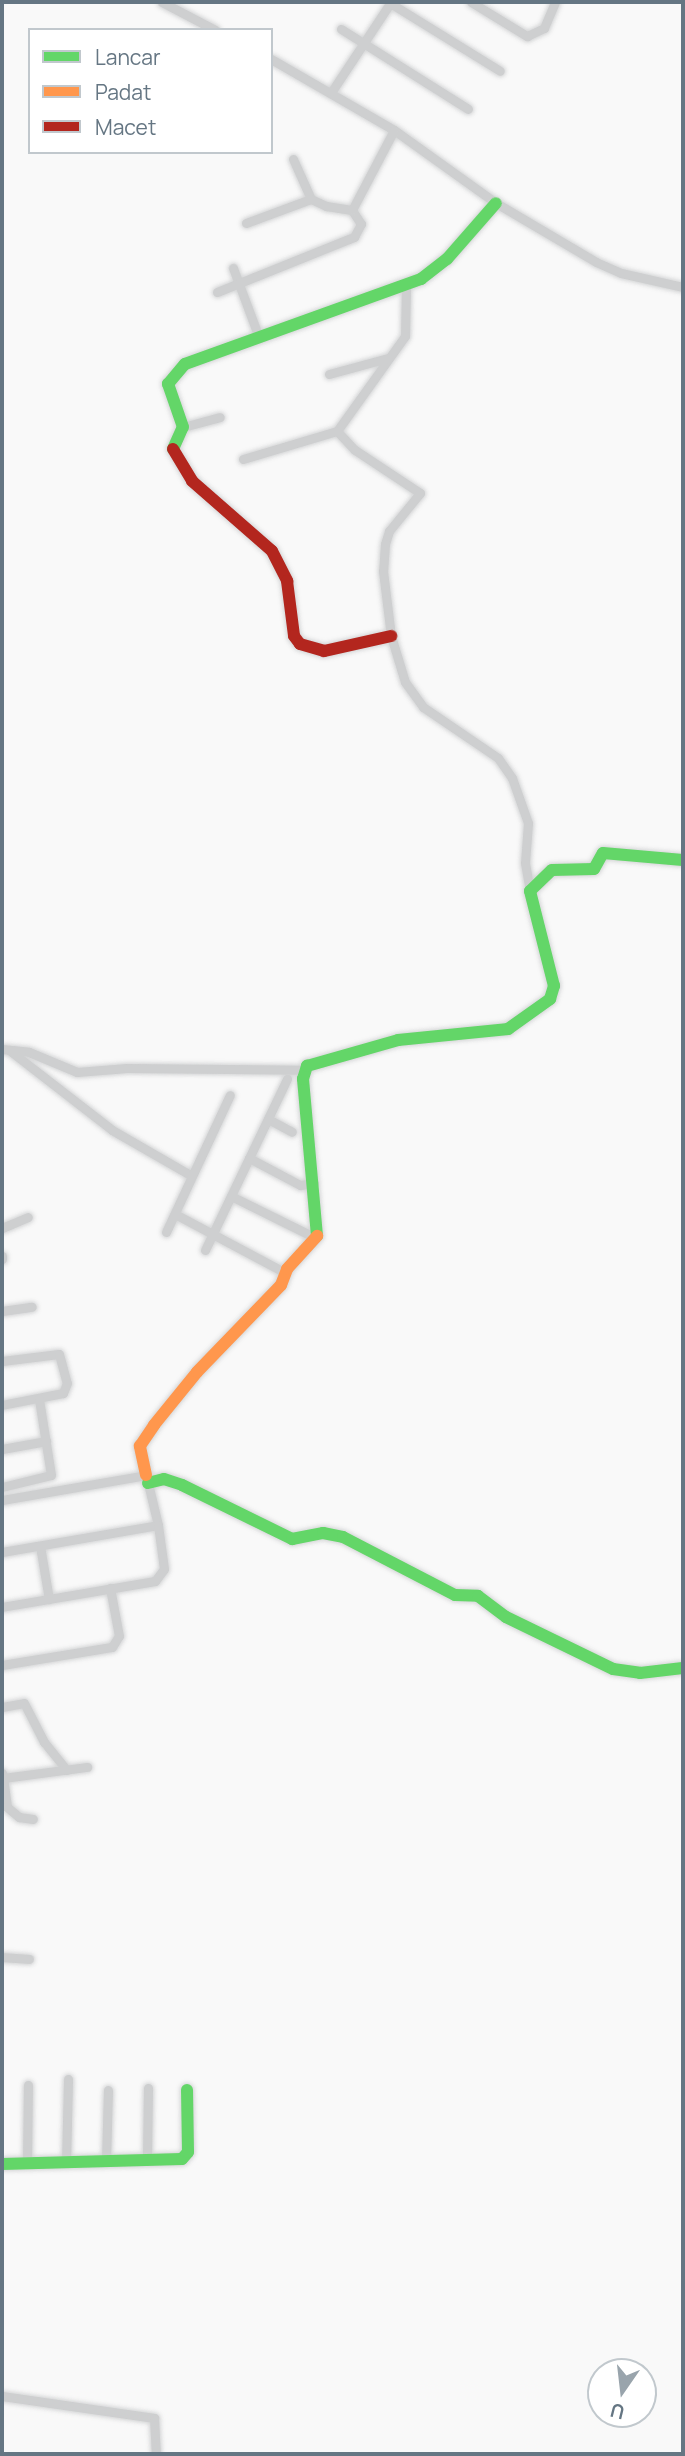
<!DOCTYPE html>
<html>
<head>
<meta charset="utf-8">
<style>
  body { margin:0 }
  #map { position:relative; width:685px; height:2456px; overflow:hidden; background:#f9f9f9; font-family:Manrope,sans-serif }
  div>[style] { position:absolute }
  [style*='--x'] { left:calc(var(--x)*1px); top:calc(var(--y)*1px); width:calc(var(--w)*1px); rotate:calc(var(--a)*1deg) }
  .roads { filter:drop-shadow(0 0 2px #d5d6d7) drop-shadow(0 0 2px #d5d6d7) }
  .street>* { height:9px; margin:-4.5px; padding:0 4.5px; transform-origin:4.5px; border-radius:4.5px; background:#cecfd0 }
  .fast>* { height:12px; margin:-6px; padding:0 6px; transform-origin:6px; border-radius:6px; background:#63d668 }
  .slow>* { height:12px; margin:-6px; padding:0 6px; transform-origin:6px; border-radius:6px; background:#ff974d }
  .jam>* { height:12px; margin:-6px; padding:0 6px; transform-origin:6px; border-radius:6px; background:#b3261e }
  span { translate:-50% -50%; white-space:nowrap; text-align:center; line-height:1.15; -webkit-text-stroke:7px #fff; paint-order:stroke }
  .frame { position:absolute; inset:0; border:4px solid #657683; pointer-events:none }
  .legend { position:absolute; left:28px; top:28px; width:245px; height:126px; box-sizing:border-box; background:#fff; border:2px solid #c1c8cd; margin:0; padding:9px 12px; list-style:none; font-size:21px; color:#657683 }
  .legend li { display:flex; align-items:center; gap:14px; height:35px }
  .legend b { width:35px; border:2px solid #c1c8cd }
  .north { position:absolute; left:587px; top:2358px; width:70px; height:70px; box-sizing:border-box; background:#fff; border:2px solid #c1c8cd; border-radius:50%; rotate:194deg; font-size:19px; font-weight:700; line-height:28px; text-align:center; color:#657683 }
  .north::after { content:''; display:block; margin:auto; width:24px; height:32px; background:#99a4ac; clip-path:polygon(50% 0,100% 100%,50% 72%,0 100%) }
</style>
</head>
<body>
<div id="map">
  <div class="roads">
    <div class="street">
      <div style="--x:162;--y:2;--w:60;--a:27.8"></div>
      <div style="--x:471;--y:2;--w:66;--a:31.3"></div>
      <div style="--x:527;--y:36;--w:19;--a:-25"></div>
      <div style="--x:544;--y:28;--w:28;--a:-67"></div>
      <div style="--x:390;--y:3;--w:129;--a:31.7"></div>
      <div style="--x:341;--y:29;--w:150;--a:32.2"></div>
      <div style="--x:271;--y:59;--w:142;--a:30"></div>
      <div style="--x:394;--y:130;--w:125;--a:35.6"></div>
      <div style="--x:496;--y:203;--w:116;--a:30.5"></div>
      <div style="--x:596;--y:262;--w:27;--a:24"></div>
      <div style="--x:621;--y:273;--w:64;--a:12.7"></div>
      <div style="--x:332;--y:91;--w:107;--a:-56.5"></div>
      <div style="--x:293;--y:159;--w:44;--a:65.8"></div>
      <div style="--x:311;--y:199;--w:17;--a:25"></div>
      <div style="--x:326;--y:206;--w:26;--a:9"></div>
      <div style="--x:246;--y:223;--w:69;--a:-20.3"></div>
      <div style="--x:233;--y:268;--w:72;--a:69.5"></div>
      <div style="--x:406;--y:286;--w:50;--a:91.1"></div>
      <div style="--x:405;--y:336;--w:117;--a:125.6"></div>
      <div style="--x:337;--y:431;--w:26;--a:47"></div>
      <div style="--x:355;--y:450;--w:78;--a:33.5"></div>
      <div style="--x:420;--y:493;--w:49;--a:129.2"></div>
      <div style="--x:389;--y:531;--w:14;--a:107"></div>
      <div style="--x:385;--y:544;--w:27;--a:94"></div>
      <div style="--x:383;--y:571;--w:65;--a:83"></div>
      <div style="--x:391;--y:636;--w:48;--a:73.1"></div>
      <div style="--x:405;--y:682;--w:31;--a:54"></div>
      <div style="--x:423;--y:707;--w:91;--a:34.2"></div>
      <div style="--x:498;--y:758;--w:24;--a:55"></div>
      <div style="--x:512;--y:778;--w:48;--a:70.4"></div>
      <div style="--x:528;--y:823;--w:40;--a:94.3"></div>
      <div style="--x:525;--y:863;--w:28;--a:80"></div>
      <div style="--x:217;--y:292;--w:148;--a:-21.9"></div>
      <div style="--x:354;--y:237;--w:15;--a:-62"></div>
      <div style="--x:361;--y:224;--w:17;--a:-123"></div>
      <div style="--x:352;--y:210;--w:90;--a:-62.3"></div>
      <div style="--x:329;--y:374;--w:61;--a:-15.2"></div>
      <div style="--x:183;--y:427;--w:38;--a:-15"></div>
      <div style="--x:243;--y:459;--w:98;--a:-16.6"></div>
      <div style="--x:2;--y:1049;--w:27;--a:6"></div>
      <div style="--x:29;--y:1052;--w:52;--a:22.6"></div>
      <div style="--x:77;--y:1072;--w:50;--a:-4.6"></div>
      <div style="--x:127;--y:1068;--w:177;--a:0.6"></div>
      <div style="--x:9;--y:1050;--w:130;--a:37.8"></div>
      <div style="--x:112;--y:1130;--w:92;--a:29.9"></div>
      <div style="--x:268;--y:1119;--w:27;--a:28"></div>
      <div style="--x:249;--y:1158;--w:58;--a:27.9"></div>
      <div style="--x:300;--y:1185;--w:14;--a:-8"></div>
      <div style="--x:231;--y:1196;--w:95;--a:26.3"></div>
      <div style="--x:175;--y:1214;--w:126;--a:28"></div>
      <div style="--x:2;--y:1228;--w:28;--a:-23"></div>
      <div style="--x:166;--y:1232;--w:151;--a:-65"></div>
      <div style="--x:205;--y:1250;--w:190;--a:-64.4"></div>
      <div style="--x:2;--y:1256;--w:3;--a:90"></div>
      <div style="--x:2;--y:1311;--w:30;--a:-8"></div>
      <div style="--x:2;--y:1361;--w:57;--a:-7"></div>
      <div style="--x:59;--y:1354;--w:30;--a:75"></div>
      <div style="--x:67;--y:1383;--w:11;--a:112"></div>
      <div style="--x:63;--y:1393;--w:62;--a:168.9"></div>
      <div style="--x:2;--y:1449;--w:45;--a:-10.3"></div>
      <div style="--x:2;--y:1487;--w:50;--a:-13.8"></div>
      <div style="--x:51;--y:1475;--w:77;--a:-99"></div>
      <div style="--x:2;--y:1500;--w:146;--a:-9.8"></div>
      <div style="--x:146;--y:1475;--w:51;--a:76.5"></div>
      <div style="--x:40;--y:1546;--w:54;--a:80.4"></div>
      <div style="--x:2;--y:1552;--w:158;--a:-9.8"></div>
      <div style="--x:158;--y:1525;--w:44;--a:82.2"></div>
      <div style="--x:164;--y:1569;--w:15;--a:127"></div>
      <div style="--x:155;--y:1581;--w:155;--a:170.4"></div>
      <div style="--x:2;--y:1665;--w:111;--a:-9.3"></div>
      <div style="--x:112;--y:1647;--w:13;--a:-58"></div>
      <div style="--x:119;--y:1636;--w:49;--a:-100.6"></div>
      <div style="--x:2;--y:1707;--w:22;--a:-10"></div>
      <div style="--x:24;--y:1703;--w:44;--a:62.9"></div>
      <div style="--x:44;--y:1742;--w:36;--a:51"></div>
      <div style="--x:2;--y:1773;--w:5;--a:79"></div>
      <div style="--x:3;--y:1778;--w:85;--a:-7.5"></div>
      <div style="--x:3;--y:1778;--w:29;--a:82"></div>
      <div style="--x:7;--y:1807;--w:16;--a:40"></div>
      <div style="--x:19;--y:1817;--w:14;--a:8"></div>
      <div style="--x:2;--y:1957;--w:27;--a:4"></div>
      <div style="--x:147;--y:2159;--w:71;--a:-89.2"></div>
      <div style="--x:106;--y:2161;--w:71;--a:-88.4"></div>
      <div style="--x:27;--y:2163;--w:78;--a:-89.3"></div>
      <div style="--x:66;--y:2163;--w:84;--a:-88.6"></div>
      <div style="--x:2;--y:2396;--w:154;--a:8.2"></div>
      <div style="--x:154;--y:2418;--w:36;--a:87"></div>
    </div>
    <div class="fast">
      <div style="--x:173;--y:449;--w:24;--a:-66"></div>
      <div style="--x:183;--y:427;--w:46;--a:-109.2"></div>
      <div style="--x:168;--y:384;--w:26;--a:-50"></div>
      <div style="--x:185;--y:364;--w:251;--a:-19.8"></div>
      <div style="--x:421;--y:279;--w:33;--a:-38"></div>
      <div style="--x:447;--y:259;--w:74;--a:-48.8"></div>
      <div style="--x:317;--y:1236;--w:158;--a:-95.1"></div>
      <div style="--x:303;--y:1079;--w:14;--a:-73"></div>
      <div style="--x:307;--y:1066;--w:95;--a:-15.9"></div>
      <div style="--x:398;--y:1040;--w:111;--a:-5.7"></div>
      <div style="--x:508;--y:1029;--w:52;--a:-35.5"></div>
      <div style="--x:550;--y:999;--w:14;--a:-73"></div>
      <div style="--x:554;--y:986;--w:98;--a:-104.2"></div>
      <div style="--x:530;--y:891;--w:30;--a:-44"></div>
      <div style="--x:552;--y:870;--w:42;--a:-1.4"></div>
      <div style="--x:594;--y:869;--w:18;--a:-61"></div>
      <div style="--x:603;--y:853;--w:80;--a:5"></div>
      <div style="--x:148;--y:1483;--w:16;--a:-14"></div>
      <div style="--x:164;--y:1479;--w:19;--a:18"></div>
      <div style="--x:182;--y:1485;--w:123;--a:26.1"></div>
      <div style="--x:292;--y:1539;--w:32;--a:-11"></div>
      <div style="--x:323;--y:1533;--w:20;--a:11"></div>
      <div style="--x:343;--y:1537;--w:126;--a:27.4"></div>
      <div style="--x:455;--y:1595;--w:23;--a:2"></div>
      <div style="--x:478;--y:1596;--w:35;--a:37"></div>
      <div style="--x:506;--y:1617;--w:119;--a:25.9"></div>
      <div style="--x:613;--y:1669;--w:27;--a:8"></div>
      <div style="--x:640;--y:1673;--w:43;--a:-6.6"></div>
      <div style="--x:2;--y:2164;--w:180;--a:-1.6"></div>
      <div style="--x:182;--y:2159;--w:9;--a:-49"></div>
      <div style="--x:188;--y:2152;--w:62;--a:-90.9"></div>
    </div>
    <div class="slow">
      <div style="--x:146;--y:1475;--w:30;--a:-102"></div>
      <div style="--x:140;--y:1446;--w:25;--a:-56"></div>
      <div style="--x:154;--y:1425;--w:68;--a:-50.9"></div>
      <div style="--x:197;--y:1372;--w:121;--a:-46"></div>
      <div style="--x:281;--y:1285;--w:17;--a:-69"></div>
      <div style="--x:287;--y:1269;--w:45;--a:-47.7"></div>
    </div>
    <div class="jam">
      <div style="--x:173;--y:449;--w:37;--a:59"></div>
      <div style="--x:192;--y:481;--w:106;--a:41.2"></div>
      <div style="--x:272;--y:551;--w:34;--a:63"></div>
      <div style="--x:287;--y:581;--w:55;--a:82.7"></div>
      <div style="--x:294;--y:636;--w:10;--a:53"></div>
      <div style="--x:300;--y:644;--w:25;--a:16"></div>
      <div style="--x:324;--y:651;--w:69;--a:-12.6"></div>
    </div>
  </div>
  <div class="frame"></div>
  <ul class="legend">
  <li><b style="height:9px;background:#63d668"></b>Lancar</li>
  <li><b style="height:9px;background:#ff974d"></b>Padat</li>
  <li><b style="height:9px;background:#b3261e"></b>Macet</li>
  </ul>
  <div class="north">U</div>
</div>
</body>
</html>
